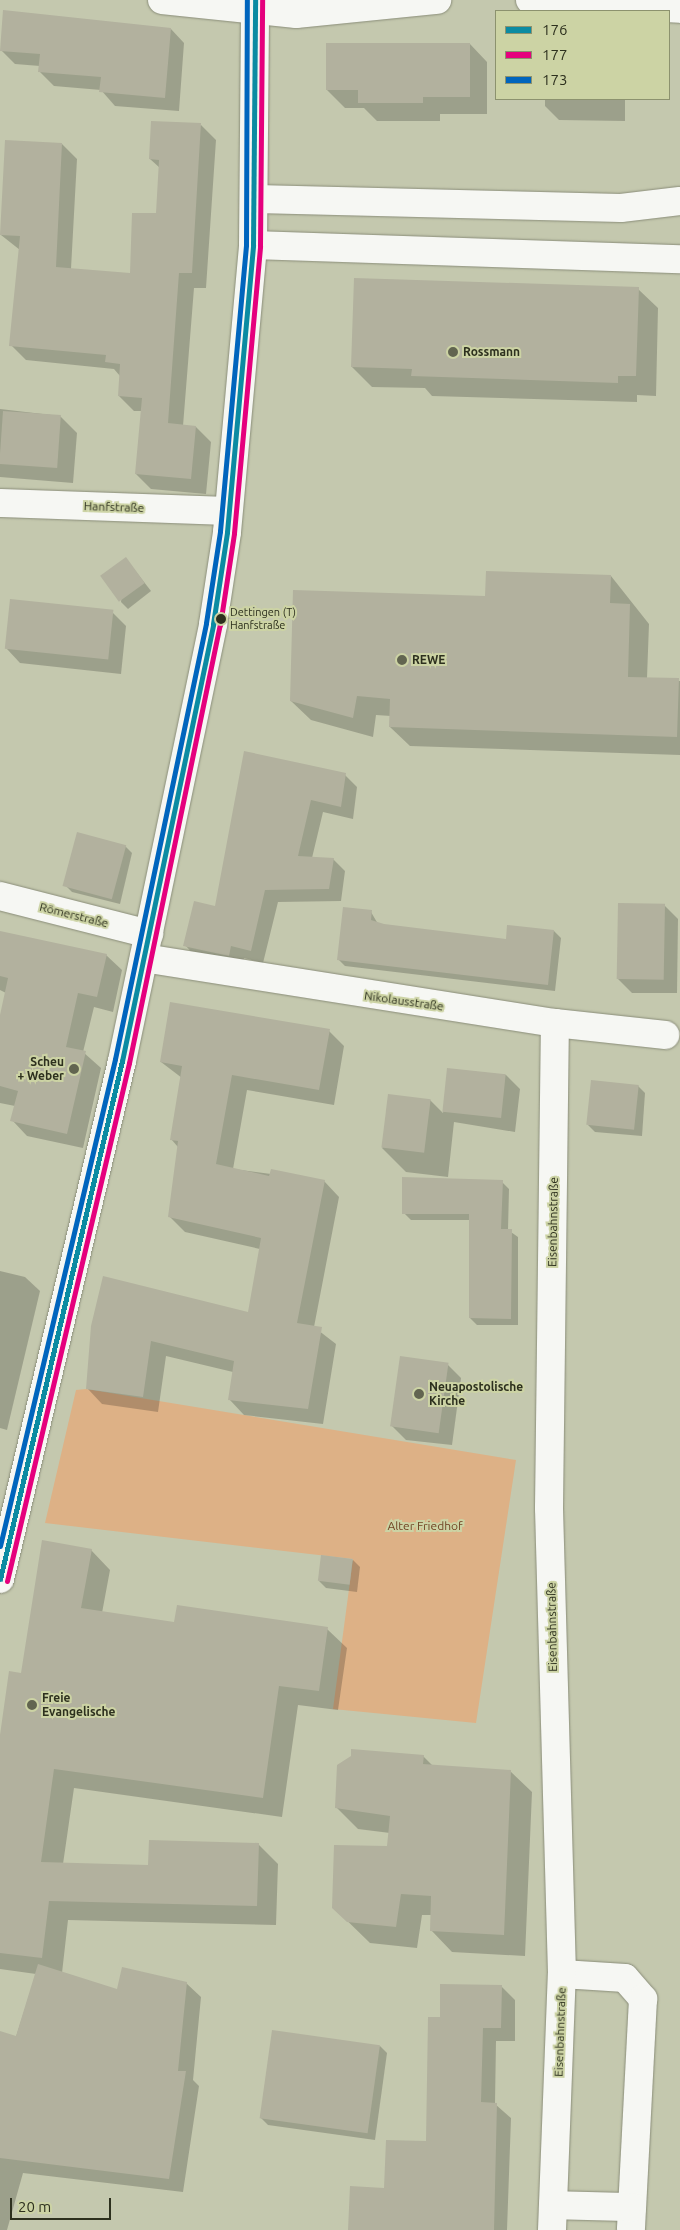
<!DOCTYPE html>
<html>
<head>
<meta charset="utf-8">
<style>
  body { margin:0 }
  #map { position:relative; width:680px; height:2230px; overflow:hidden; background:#c4c8ae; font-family:Ubuntu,sans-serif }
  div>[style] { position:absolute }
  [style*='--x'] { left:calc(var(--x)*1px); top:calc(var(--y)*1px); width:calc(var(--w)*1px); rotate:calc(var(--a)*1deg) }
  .green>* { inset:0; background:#ddb186 }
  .shadow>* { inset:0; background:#0003 }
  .building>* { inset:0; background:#b2b19e; transform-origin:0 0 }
  .roads { filter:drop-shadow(0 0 1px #8a8d79) drop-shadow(0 0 1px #8a8d79) }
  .minor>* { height:28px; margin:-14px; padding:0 14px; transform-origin:14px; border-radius:14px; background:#f6f7f3 }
  .bus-1>* { height:5px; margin:-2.5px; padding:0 2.5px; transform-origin:2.5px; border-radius:2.5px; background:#0b8ba2 }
  .bus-2>* { height:5px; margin:-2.5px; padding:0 2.5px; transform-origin:2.5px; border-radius:2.5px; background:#e5007d }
  .bus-3>* { height:5px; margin:-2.5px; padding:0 2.5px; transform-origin:2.5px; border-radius:2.5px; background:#0065bd }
  .dots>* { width:14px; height:14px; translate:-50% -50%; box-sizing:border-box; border:2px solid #ccd3a4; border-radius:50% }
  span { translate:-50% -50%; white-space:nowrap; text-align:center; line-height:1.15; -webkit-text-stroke:4px #ccd3a4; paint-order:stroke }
  .bus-label { font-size:11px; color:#2d301e }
  .left { translate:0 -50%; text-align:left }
  .poi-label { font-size:12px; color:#2d301e; font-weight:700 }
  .right { translate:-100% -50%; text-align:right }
  .street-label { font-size:12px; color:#2d301e }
  .park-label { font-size:12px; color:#714424 }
  .legend { position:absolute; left:495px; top:10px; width:175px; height:90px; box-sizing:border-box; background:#ccd3a4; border:1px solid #8c926e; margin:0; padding:6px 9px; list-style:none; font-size:15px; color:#2d301e }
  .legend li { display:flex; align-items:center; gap:10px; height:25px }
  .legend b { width:25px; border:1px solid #8c926e }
  .scale { position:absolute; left:10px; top:2198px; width:101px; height:22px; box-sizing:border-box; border:2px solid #2d301e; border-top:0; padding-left:6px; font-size:15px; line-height:18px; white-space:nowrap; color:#2d301e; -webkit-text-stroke:4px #ccd3a4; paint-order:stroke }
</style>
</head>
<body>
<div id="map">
  <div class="green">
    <div style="clip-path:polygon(86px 1389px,516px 1460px,476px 1723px,333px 1709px,353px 1559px,45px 1523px,76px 1390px)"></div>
  </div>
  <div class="shadow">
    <div style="clip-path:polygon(171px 29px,184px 43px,179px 111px,115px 106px,101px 90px,54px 86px,40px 72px,40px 66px,15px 64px,1px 50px)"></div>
    <div style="clip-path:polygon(470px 44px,487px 62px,487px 114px,440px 114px,440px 121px,377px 121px,364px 108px,345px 108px,327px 90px)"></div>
    <div style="clip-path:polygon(545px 99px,625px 99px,625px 121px,559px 120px,545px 106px)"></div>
    <div style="clip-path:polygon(201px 125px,216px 140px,206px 288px,194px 288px,183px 426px,196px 427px,211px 442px,206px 494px,151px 489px,136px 474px,142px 411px,134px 411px,119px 396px,120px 376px,114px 369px,26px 360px,11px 345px,20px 250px,1px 235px,62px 144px,77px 159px,71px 269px,131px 274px,158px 215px,160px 168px,150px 159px)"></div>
    <div style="clip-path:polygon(638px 289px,658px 308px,656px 396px,637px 395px,637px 402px,432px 396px,425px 388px,372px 387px,352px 367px)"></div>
    <div style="clip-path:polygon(0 409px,60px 416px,77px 433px,73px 483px,0 477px)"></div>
    <div style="clip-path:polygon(126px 559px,151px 591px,128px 609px,121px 602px)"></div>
    <div style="clip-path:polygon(611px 576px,649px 624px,647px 678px,680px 681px,680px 755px,410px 746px,390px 727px,391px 716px,376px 715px,373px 737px,311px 720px,291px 701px,486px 598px)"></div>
    <div style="clip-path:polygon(112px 612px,126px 626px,121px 674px,20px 663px,7px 649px)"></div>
    <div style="clip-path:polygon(245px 752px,345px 775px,357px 787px,353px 819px,323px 812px,312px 858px,333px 859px,345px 871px,341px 901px,278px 902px,263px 963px,244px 958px,241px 967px,197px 958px,185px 945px,216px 907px)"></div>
    <div style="clip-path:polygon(125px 846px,132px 853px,120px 904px,72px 892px,65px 885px)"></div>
    <div style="clip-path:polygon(664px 905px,678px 919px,677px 993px,632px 993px,618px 979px)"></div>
    <div style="clip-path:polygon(371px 912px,378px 924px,507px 941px,554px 931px,561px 938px,555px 991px,345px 966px,338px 959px)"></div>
    <div style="clip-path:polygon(0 932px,106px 955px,122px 970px,113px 1012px,94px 1007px,83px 1052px,101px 1068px,83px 1148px,27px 1136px,12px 1120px,15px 1106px,0 1103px,0 1021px,6px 993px,0 990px)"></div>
    <div style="clip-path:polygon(329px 1031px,344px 1046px,334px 1105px,247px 1090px,233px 1169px,324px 1181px,339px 1197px,314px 1327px,336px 1344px,323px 1424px,244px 1415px,229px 1399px,233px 1372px,166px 1356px,158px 1412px,102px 1404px,87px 1388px,92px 1326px,249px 1314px,260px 1249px,185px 1232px,169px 1216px,178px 1147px,171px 1139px,182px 1078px,161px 1062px)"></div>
    <div style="clip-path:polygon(449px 1069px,506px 1075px,520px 1089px,515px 1132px,454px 1122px,448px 1177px,406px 1172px,382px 1148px,430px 1100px,443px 1113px)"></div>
    <div style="clip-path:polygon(638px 1086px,645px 1093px,642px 1136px,595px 1132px,588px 1125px)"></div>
    <div style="clip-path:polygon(502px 1182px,509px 1189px,508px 1230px,518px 1237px,518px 1325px,477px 1325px,470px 1318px,470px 1220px,411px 1220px,404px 1213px)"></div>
    <div style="clip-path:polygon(0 1271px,25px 1277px,40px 1291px,7px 1430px,0 1428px)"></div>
    <div style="clip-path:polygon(447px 1364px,461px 1378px,452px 1445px,406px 1440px,392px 1426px)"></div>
    <div style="clip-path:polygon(91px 1550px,110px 1570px,102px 1613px,176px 1623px,327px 1629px,347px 1648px,338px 1710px,298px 1705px,282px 1817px,74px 1788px,63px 1864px,150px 1866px,258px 1844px,278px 1864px,276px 1925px,68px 1920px,62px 1973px,118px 1991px,186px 1983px,201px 1997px,193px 2080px,199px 2086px,183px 2192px,23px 2173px,7px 2230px,0 2230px,0 2032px,16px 2037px,36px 1974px,0 1969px,0 1739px,22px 1674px)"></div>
    <div style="clip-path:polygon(353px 1560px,360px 1567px,357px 1592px,326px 1588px,319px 1581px)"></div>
    <div style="clip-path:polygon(423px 1756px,433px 1766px,510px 1771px,532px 1792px,525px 1956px,452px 1952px,431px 1930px,431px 1915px,422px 1915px,417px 1948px,370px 1943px,333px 1907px,388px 1847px,390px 1833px,358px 1829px,336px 1807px)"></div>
    <div style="clip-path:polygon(501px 1986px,515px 2000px,515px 2041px,496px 2041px,495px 2104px,511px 2118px,507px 2230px,350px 2230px,427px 2143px,441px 2019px)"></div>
    <div style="clip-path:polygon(380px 2046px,387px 2053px,375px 2140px,268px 2125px,261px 2118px)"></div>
  </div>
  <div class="building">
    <div style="clip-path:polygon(3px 10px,171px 28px,165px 98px,99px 92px,101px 77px,38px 72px,40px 54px,0 51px)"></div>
    <div style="clip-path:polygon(326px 43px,470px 43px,470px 97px,423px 97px,423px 103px,358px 103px,358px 90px,326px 90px)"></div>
    <div style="clip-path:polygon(151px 121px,201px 123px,192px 273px,179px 273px,168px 423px,196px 426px,191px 479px,135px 474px,142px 398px,118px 396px,120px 364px,105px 362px,106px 355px,9px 346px,20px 236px,0 235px,5px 140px,62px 143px,56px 267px,130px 273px,132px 213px,156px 213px,159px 160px,149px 159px)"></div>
    <div style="clip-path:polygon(354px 278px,639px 287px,636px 376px,618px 376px,618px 383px,411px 376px,412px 369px,351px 367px)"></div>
    <div style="left:3px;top:411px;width:58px;height:53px;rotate:4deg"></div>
    <div style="left:126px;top:557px;width:32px;height:32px;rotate:54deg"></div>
    <div style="clip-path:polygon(486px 571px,611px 575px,610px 603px,630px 604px,628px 677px,679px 678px,677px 737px,389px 727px,390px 699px,357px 696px,353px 718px,290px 701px,293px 590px,485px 596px)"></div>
    <div style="left:10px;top:599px;width:104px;height:50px;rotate:6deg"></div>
    <div style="clip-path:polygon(244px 751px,346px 773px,341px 807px,311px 800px,298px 856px,334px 858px,329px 889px,265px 890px,251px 951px,231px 946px,229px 956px,183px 946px,194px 901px,215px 906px)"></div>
    <div style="left:77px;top:832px;width:51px;height:56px;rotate:15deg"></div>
    <div style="left:618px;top:903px;width:47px;height:76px;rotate:1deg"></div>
    <div style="clip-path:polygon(343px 907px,372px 910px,371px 920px,384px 924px,506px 939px,507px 925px,554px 930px,548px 985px,337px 960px)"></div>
    <div style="clip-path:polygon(0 931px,107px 954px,97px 997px,78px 993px,66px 1047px,86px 1051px,67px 1134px,10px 1121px,18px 1091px,0 1086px,0 1015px,8px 978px,0 976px)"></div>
    <div style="clip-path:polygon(170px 1002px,330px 1029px,319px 1090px,232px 1075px,216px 1164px,269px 1176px,271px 1169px,325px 1180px,297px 1323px,322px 1327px,308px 1409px,228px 1400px,234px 1361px,151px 1341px,143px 1397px,86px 1389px,91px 1326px,103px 1276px,248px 1312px,261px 1238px,168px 1217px,178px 1141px,170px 1140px,182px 1066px,160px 1062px)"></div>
    <div style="left:447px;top:1068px;width:59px;height:44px;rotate:6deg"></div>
    <div style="left:591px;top:1080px;width:48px;height:45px;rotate:6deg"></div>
    <div style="left:388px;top:1094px;width:43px;height:54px;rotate:7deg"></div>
    <div style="clip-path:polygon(402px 1177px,503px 1180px,501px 1229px,512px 1229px,511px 1319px,469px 1318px,469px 1214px,402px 1214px)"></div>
    <div style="left:400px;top:1356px;width:49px;height:71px;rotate:8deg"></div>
    <div style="clip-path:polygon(42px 1540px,92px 1549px,81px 1608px,174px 1622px,177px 1605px,328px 1627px,319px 1691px,279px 1686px,263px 1798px,54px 1769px,41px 1862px,148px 1865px,149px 1840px,259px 1843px,257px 1906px,49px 1901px,42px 1958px,0 1953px,0 1735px,9px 1671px,21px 1673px)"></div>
    <div style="left:321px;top:1555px;width:32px;height:26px;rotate:7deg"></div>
    <div style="clip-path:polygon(351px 1749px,424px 1755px,423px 1764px,511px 1770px,504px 1935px,430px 1931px,431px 1896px,401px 1894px,396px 1927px,347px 1922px,332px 1908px,334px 1845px,387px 1846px,390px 1816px,335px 1808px,337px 1765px,351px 1756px)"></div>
    <div style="clip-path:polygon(38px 1964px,117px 1989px,122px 1967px,187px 1982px,178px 2071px,186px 2071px,169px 2179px,0 2158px,0 2031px,16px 2036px)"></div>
    <div style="clip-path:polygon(440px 1984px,502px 1985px,501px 2028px,483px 2028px,481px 2102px,497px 2103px,494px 2230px,348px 2230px,350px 2186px,384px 2188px,386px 2140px,426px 2141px,428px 2017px,440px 2017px)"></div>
    <div style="left:272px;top:2030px;width:109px;height:89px;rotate:8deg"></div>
  </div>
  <div class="roads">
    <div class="minor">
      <div style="--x:162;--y:0;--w:135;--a:6"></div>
      <div style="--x:296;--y:14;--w:142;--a:-5.7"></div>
      <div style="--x:530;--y:0;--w:150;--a:3.4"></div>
      <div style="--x:256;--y:199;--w:365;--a:1.4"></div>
      <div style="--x:621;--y:208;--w:59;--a:-6.8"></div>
      <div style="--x:253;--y:245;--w:427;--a:1.9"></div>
      <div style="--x:0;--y:503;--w:228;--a:2"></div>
      <div style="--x:0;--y:896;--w:154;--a:14.3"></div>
      <div style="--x:144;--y:958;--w:416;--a:9"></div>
      <div style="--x:555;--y:1023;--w:111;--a:6.2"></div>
      <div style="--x:0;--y:1579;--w:532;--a:-76.75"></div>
      <div style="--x:122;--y:1061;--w:446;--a:-78.2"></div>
      <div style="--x:213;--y:624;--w:93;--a:-81.3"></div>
      <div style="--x:227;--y:532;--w:288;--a:-84.8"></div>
      <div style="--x:253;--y:245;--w:245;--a:-89.5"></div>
      <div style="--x:562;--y:1974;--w:63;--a:3.6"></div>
      <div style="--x:625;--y:1978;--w:28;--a:49"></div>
      <div style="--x:643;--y:1999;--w:231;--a:93"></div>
      <div style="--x:553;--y:2205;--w:79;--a:1.5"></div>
      <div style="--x:552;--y:2230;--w:256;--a:-87.8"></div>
      <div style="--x:562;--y:1974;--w:466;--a:-91.6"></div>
      <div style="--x:549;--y:1508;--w:485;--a:-89.3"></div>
    </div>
  </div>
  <div class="bus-1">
    <div style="--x:0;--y:1579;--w:532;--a:-76.75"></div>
    <div style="--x:122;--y:1061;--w:446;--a:-78.2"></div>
    <div style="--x:213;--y:624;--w:93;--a:-81.3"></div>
    <div style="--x:227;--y:532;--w:288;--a:-84.8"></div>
    <div style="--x:253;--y:245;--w:245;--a:-89.5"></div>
  </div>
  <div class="bus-2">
    <div style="--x:7;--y:1581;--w:532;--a:-76.75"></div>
    <div style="--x:129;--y:1063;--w:447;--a:-78.3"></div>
    <div style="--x:220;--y:625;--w:93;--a:-81.3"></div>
    <div style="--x:234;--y:533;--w:288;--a:-84.8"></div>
    <div style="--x:260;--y:246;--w:246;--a:-89.5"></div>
  </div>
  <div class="bus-3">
    <div style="--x:0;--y:1546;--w:500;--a:-76.71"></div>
    <div style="--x:115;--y:1059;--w:445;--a:-78.2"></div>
    <div style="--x:206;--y:623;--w:93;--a:-81.3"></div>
    <div style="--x:220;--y:531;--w:287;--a:-84.8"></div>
    <div style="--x:246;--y:245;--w:245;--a:-89.8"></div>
  </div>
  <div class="dots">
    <div style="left:453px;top:352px;background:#626550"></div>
    <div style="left:221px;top:619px;background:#2d301e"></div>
    <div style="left:402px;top:660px;background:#626550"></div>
    <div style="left:74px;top:1069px;background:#626550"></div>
    <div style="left:419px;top:1394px;background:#626550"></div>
    <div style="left:32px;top:1705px;background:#626550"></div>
  </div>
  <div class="bus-label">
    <span class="left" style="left:230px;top:619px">Dettingen (T)<br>Hanfstraße</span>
  </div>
  <div class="poi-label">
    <span class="left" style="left:463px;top:352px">Rossmann</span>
    <span class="left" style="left:412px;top:660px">REWE</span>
    <span class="right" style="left:64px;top:1069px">Scheu<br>+ Weber</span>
    <span class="left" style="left:429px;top:1394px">Neuapostolische<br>Kirche</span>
    <span class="left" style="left:42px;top:1705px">Freie<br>Evangelische</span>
  </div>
  <div class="street-label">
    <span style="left:114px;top:507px;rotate:2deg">Hanfstraße</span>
    <span style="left:74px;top:915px;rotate:14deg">Römerstraße</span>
    <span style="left:404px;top:1001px;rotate:8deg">Nikolausstraße</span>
    <span style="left:553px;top:1222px;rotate:-89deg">Eisenbahnstraße</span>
    <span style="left:552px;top:1627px;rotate:-91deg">Eisenbahnstraße</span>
    <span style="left:560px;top:2032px;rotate:-88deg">Eisenbahnstraße</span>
  </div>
  <div class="park-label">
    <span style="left:425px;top:1526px">Alter Friedhof</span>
  </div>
  <ul class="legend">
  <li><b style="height:6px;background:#0b8ba2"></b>176</li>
  <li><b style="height:6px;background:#e5007d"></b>177</li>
  <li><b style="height:6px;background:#0065bd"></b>173</li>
  </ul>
  <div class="scale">20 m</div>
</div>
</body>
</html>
